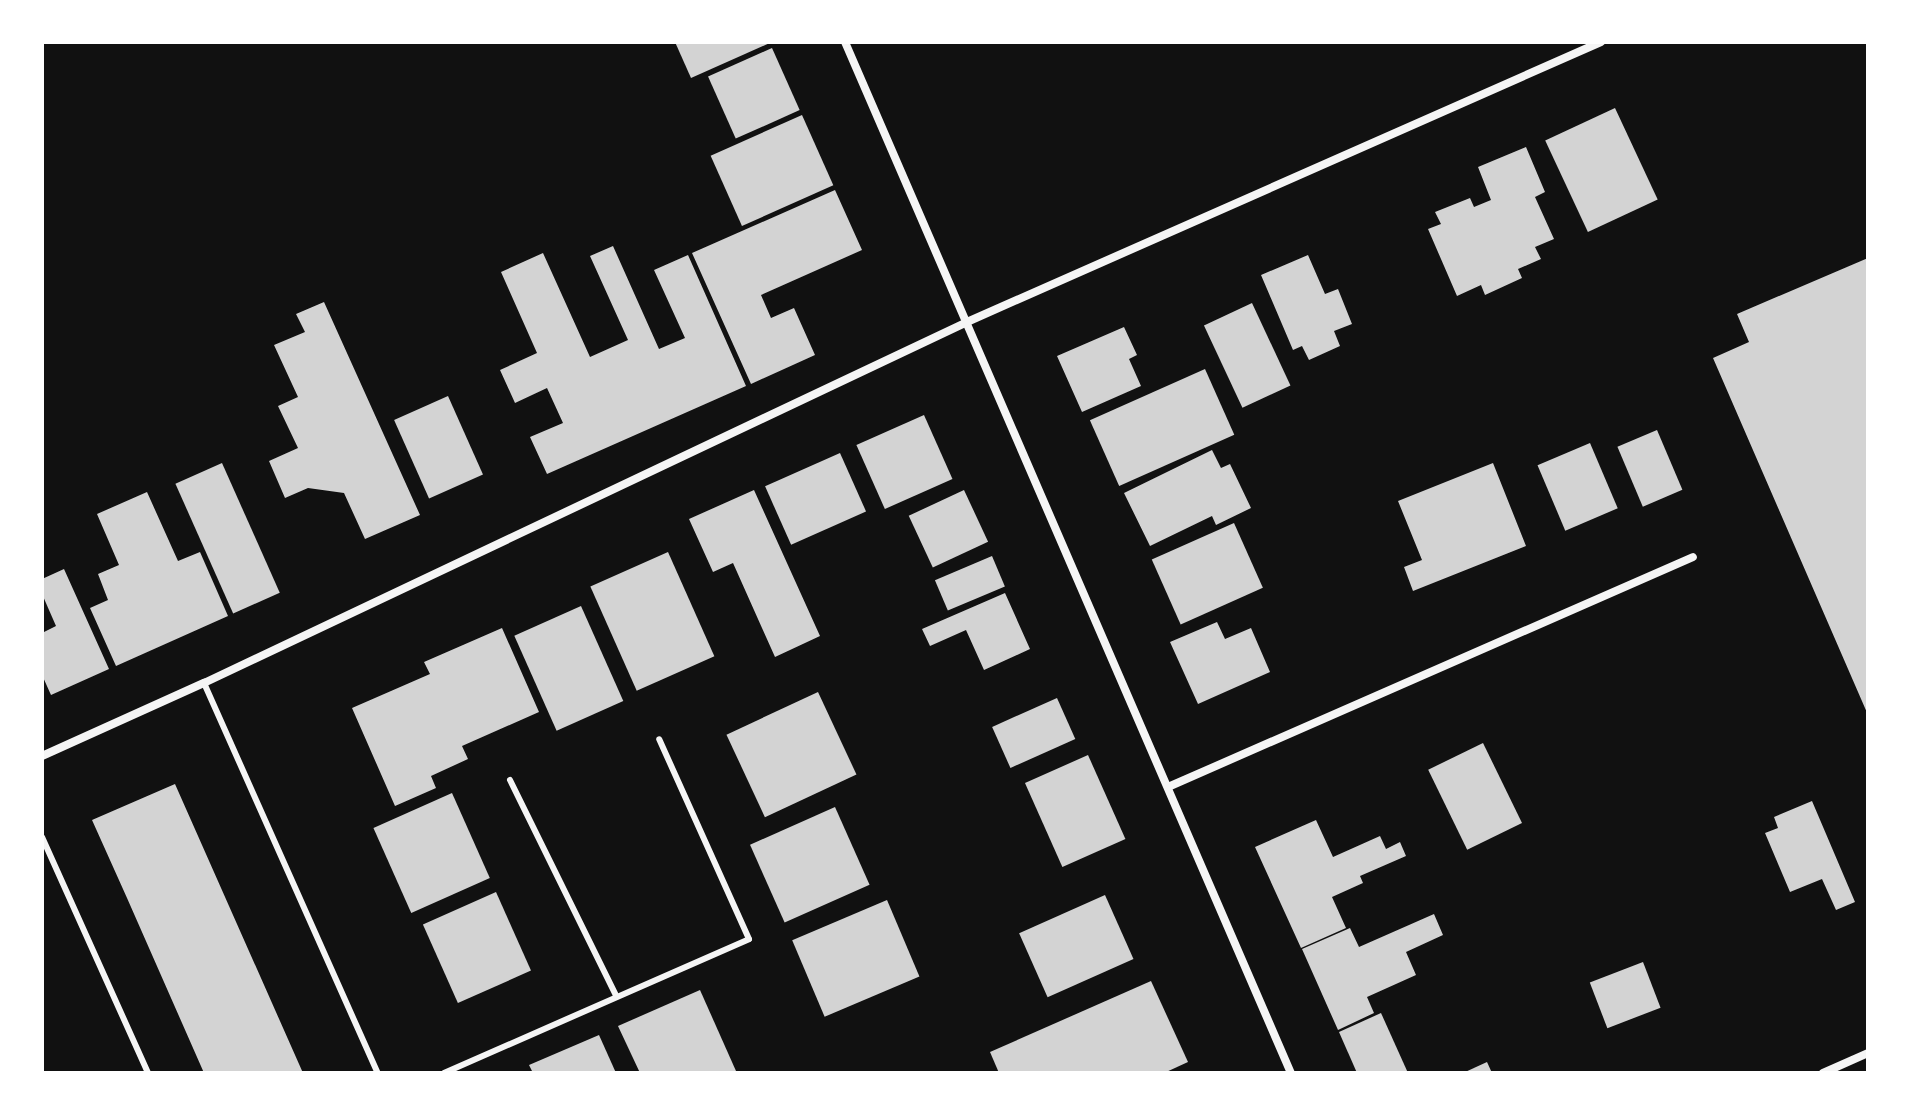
<!DOCTYPE html>
<html>
<head>
<meta charset="utf-8">
<style>
  body { margin:0 }
  #map { position:relative; width:1910px; height:1115px; overflow:hidden; background:#111; font-family:Lato,sans-serif }
  div>[style] { position:absolute }
  [style*='--x'] { left:calc(var(--x)*1px); top:calc(var(--y)*1px); width:calc(var(--w)*1px); rotate:calc(var(--a)*1deg) }
  .building>* { inset:0; background:#d3d3d3; transform-origin:0 0 }
  .service>* { height:6px; margin:-3px; padding:0 3px; transform-origin:3px; border-radius:3px; background:#f5f5f5 }
  .minor>* { height:8px; margin:-4px; padding:0 4px; transform-origin:4px; border-radius:4px; background:#f5f5f5 }
  span { translate:-50% -50%; white-space:nowrap; text-align:center; line-height:1.15; -webkit-text-stroke:8px #fff; paint-order:stroke }
  .frame { position:absolute; inset:0; border:44px solid #fff; pointer-events:none }
</style>
</head>
<body>
<div id="map">
  <div class="building">
    <div style="clip-path:polygon(675px 42px,772px 42px,691px 78px)"></div>
    <div style="left:772px;top:48px;width:68px;height:70px;rotate:66deg"></div>
    <div style="left:1615px;top:108px;width:101px;height:77px;rotate:65deg"></div>
    <div style="left:802px;top:115px;width:77px;height:100px;rotate:66deg"></div>
    <div style="clip-path:polygon(1526px 147px,1545px 192px,1535px 197px,1554px 239px,1535px 247px,1541px 259px,1518px 269px,1522px 278px,1485px 295px,1481px 285px,1457px 296px,1428px 229px,1441px 224px,1435px 212px,1470px 198px,1474px 207px,1491px 200px,1478px 167px)"></div>
    <div style="clip-path:polygon(835px 190px,862px 250px,761px 295px,771px 318px,794px 308px,815px 355px,751px 384px,692px 253px)"></div>
    <div style="clip-path:polygon(613px 246px,659px 349px,685px 338px,654px 270px,688px 255px,746px 386px,547px 474px,530px 437px,563px 423px,547px 388px,515px 403px,500px 370px,537px 353px,501px 272px,543px 253px,590px 357px,628px 340px,590px 256px)"></div>
    <div style="clip-path:polygon(1308px 255px,1325px 294px,1338px 289px,1352px 324px,1334px 331px,1340px 346px,1309px 360px,1302px 346px,1293px 350px,1261px 275px)"></div>
    <div style="clip-path:polygon(1868px 258px,1868px 715px,1713px 358px,1749px 342px,1737px 314px)"></div>
    <div style="clip-path:polygon(324px 302px,420px 515px,365px 539px,344px 493px,308px 488px,285px 498px,269px 461px,298px 448px,278px 406px,298px 397px,274px 345px,305px 332px,296px 314px)"></div>
    <div style="left:1252px;top:303px;width:91px;height:53px;rotate:65deg"></div>
    <div style="clip-path:polygon(1124px 327px,1137px 355px,1129px 359px,1141px 386px,1082px 412px,1057px 356px)"></div>
    <div style="left:1205px;top:369px;width:72px;height:126px;rotate:66deg"></div>
    <div style="left:448px;top:396px;width:86px;height:59px;rotate:66deg"></div>
    <div style="left:924px;top:415px;width:70px;height:74px;rotate:66deg"></div>
    <div style="left:1657px;top:430px;width:65px;height:43px;rotate:67deg"></div>
    <div style="left:1590px;top:443px;width:71px;height:57px;rotate:67deg"></div>
    <div style="clip-path:polygon(1212px 450px,1221px 468px,1230px 464px,1251px 508px,1216px 525px,1212px 516px,1150px 546px,1124px 493px)"></div>
    <div style="left:840px;top:453px;width:64px;height:82px;rotate:66deg"></div>
    <div style="left:222px;top:463px;width:142px;height:51px;rotate:66deg"></div>
    <div style="clip-path:polygon(1493px 463px,1526px 546px,1413px 591px,1404px 567px,1422px 560px,1398px 501px)"></div>
    <div style="clip-path:polygon(754px 490px,820px 636px,775px 657px,733px 563px,713px 572px,689px 519px)"></div>
    <div style="left:964px;top:490px;width:57px;height:61px;rotate:65deg"></div>
    <div style="clip-path:polygon(147px 492px,178px 561px,200px 552px,228px 616px,116px 666px,90px 608px,108px 600px,98px 574px,119px 565px,97px 514px)"></div>
    <div style="left:1234px;top:523px;width:71px;height:90px;rotate:66deg"></div>
    <div style="left:668px;top:552px;width:114px;height:85px;rotate:66deg"></div>
    <div style="left:992px;top:556px;width:33px;height:62px;rotate:67deg"></div>
    <div style="clip-path:polygon(64px 569px,109px 669px,51px 695px,42px 675px,42px 633px,56px 626px,42px 594px,42px 579px)"></div>
    <div style="clip-path:polygon(1005px 593px,1030px 649px,984px 670px,966px 630px,930px 646px,922px 629px)"></div>
    <div style="left:581px;top:606px;width:104px;height:73px;rotate:66deg"></div>
    <div style="clip-path:polygon(1217px 622px,1225px 639px,1251px 628px,1270px 672px,1198px 704px,1170px 642px)"></div>
    <div style="clip-path:polygon(502px 628px,539px 712px,462px 746px,468px 759px,431px 776px,436px 788px,395px 806px,352px 708px,430px 674px,424px 662px)"></div>
    <div style="left:818px;top:692px;width:91px;height:101px;rotate:65deg"></div>
    <div style="left:1057px;top:698px;width:45px;height:71px;rotate:66deg"></div>
    <div style="left:1483px;top:743px;width:89px;height:61px;rotate:64deg"></div>
    <div style="left:1088px;top:755px;width:92px;height:69px;rotate:66deg"></div>
    <div style="clip-path:polygon(175px 784px,303px 1073px,204px 1073px,127px 898px,92px 820px)"></div>
    <div style="left:452px;top:793px;width:93px;height:86px;rotate:66deg"></div>
    <div style="clip-path:polygon(1812px 801px,1855px 902px,1836px 910px,1822px 879px,1790px 892px,1765px 833px,1778px 828px,1774px 817px)"></div>
    <div style="left:835px;top:807px;width:85px;height:93px;rotate:66deg"></div>
    <div style="clip-path:polygon(1316px 820px,1333px 857px,1380px 836px,1386px 849px,1400px 842px,1406px 856px,1360px 876px,1363px 883px,1332px 897px,1346px 928px,1301px 948px,1255px 847px)"></div>
    <div style="left:496px;top:892px;width:86px;height:80px;rotate:66deg"></div>
    <div style="left:1105px;top:895px;width:70px;height:94px;rotate:66deg"></div>
    <div style="left:887px;top:900px;width:83px;height:103px;rotate:67deg"></div>
    <div style="clip-path:polygon(1434px 914px,1443px 935px,1406px 952px,1416px 975px,1367px 997px,1374px 1013px,1338px 1030px,1302px 949px,1350px 928px,1359px 947px)"></div>
    <div style="left:1643px;top:962px;width:49px;height:57px;rotate:69deg"></div>
    <div style="clip-path:polygon(1151px 981px,1188px 1062px,1164px 1073px,999px 1073px,990px 1052px)"></div>
    <div style="clip-path:polygon(700px 990px,736px 1071px,640px 1073px,618px 1026px)"></div>
    <div style="clip-path:polygon(1381px 1013px,1408px 1073px,1357px 1073px,1339px 1032px)"></div>
    <div style="clip-path:polygon(599px 1035px,616px 1073px,533px 1073px,529px 1065px)"></div>
    <div style="clip-path:polygon(1487px 1062px,1492px 1073px,1463px 1073px)"></div>
  </div>
  <div class="service">
    <div style="--x:204;--y:683;--w:427;--a:66"></div>
    <div style="--x:510;--y:780;--w:240;--a:63.8"></div>
    <div style="--x:42;--y:837;--w:259;--a:65.8"></div>
    <div style="--x:444;--y:1073;--w:333;--a:-23.7"></div>
    <div style="--x:749;--y:939;--w:219;--a:-114.2"></div>
  </div>
  <div class="minor">
    <div style="--x:845;--y:42;--w:1123;--a:66.61"></div>
    <div style="--x:42;--y:756;--w:178;--a:-24.3"></div>
    <div style="--x:204;--y:683;--w:844;--a:-25.32"></div>
    <div style="--x:967;--y:322;--w:693;--a:-23.83"></div>
    <div style="--x:1168;--y:787;--w:573;--a:-23.66"></div>
    <div style="--x:1823;--y:1073;--w:49;--a:-24"></div>
  </div>
  <div class="frame"></div>
</div>
</body>
</html>
